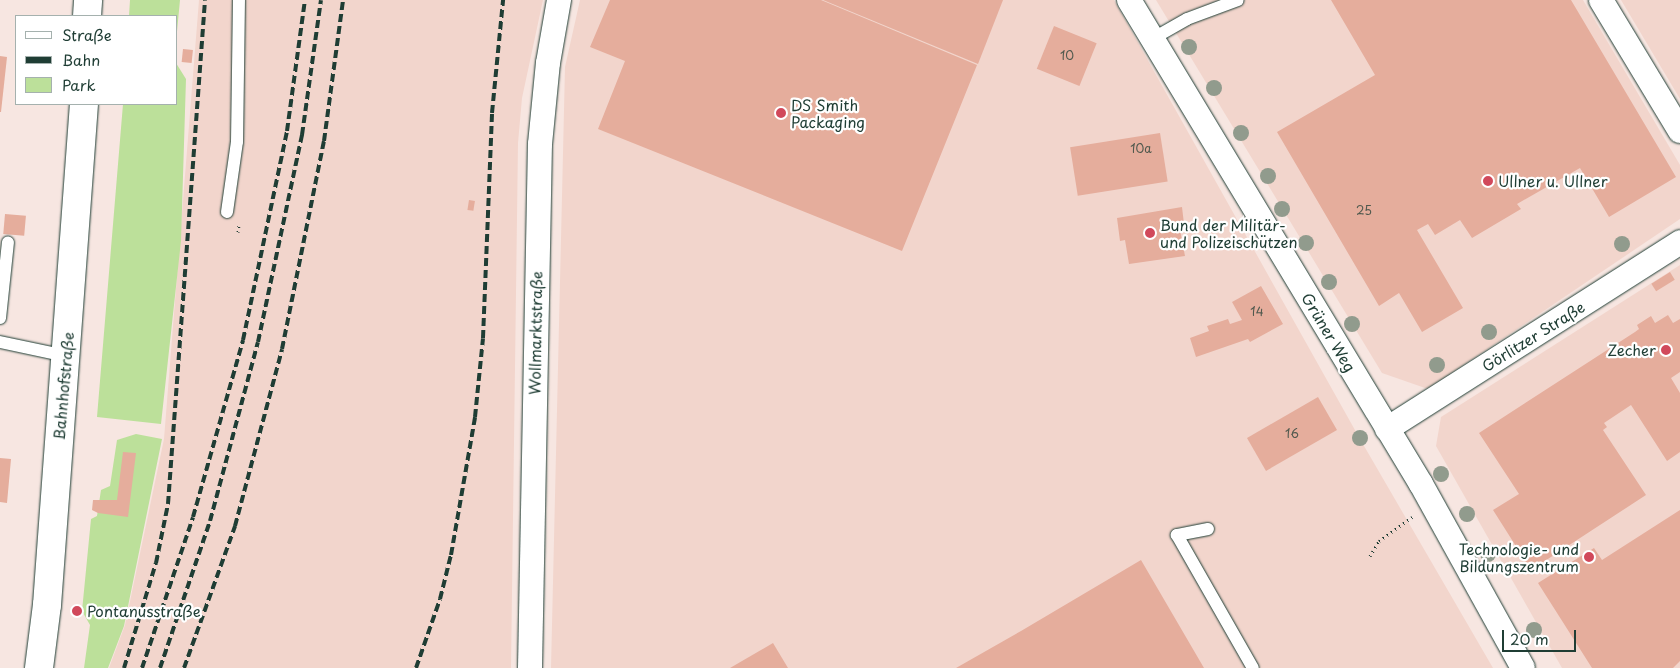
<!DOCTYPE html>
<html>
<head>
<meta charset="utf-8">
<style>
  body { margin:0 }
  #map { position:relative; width:1680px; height:668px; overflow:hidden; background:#f7e6e1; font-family:"Playpen Sans",sans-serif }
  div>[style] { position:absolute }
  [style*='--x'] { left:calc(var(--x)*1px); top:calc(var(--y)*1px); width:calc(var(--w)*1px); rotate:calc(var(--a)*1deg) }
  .built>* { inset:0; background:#f2d5cc }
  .green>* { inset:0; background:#bce09a }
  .building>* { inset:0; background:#e5ad9c; transform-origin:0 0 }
  .path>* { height:3px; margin-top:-1.5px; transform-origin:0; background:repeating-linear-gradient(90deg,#1f3d34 0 1px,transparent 0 5px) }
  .roads { filter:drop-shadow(0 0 1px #1f3d34) drop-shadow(0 0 1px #1f3d34) }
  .lane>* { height:12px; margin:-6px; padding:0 6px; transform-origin:6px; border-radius:6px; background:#fff }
  .street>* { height:24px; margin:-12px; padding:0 12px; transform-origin:12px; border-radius:12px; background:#fff }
  .secondary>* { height:28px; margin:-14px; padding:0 14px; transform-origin:14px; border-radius:14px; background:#fff }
  .rail>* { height:4px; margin-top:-2px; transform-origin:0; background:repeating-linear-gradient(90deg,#1f3d34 0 8px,transparent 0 12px) }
  .trees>* { width:16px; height:16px; margin:-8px; border-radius:50%; background:#919b8d }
  .dots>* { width:14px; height:14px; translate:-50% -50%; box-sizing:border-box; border:2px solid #fff; border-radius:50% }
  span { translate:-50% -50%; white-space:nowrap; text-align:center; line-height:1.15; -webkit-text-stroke:4.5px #fff; paint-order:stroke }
  .number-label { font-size:12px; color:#50594e }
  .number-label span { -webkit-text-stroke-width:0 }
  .poi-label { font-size:15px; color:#1f3d34 }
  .left { translate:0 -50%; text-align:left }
  .right { translate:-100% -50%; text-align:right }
  .street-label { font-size:15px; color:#1f3d34 }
  .legend { position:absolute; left:15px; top:15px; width:162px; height:90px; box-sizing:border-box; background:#fff; border:1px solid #a5b1ae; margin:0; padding:6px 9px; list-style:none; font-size:15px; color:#1f3d34 }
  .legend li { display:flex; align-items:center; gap:10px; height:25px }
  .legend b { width:25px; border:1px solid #a5b1ae }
  .scale { position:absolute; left:1502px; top:630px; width:74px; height:22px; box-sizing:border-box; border:2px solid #1f3d34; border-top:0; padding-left:6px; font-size:15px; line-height:18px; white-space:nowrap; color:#1f3d34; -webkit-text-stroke:4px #fff; paint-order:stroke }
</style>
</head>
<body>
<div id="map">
  <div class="built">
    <div style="clip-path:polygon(199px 0,543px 0,522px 98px,518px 143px,511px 668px,109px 668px,125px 625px,164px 439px)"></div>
    <div style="clip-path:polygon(580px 0,1114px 0,1360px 439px,1493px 668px,551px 668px,565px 67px)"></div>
    <div style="clip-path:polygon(1156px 0,1583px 0,1680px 165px,1680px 219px,1428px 389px,1382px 373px)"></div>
    <div style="clip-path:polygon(1621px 0,1680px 0,1680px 99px)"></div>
    <div style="clip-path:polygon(1680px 265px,1680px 668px,1562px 668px,1436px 446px,1441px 417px)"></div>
  </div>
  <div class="green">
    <div style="clip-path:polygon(130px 0,180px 0,176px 42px,176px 16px,129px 16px)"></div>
    <div style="clip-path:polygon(176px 63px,186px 79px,181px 241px,161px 424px,97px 417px,123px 104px,176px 104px)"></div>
    <div style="clip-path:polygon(136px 434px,162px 439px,124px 626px,108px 668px,84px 668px,90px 625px,82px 611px,91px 519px,97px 516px,101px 490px,110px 486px,117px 440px)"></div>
  </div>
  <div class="building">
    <div style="clip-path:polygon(610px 0,821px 0,977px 65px,902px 251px,598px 129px,625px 61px,590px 47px)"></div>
    <div style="clip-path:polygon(823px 0,1003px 0,978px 64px)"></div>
    <div style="clip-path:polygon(1331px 0,1571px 0,1676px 177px,1609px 217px,1580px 168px,1517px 204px,1521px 209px,1472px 238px,1460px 220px,1435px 235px,1428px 224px,1417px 230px,1463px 308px,1422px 332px,1399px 293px,1379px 306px,1277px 132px,1375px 75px)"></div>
    <div style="left:1054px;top:26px;width:46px;height:46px;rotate:22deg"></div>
    <div style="left:183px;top:49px;width:10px;height:13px;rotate:6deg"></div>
    <div style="clip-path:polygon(0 56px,7px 57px,1px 112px,0 112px)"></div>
    <div style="left:1160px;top:133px;width:49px;height:91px;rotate:81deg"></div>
    <div style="left:469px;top:200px;width:6px;height:10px;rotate:9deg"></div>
    <div style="clip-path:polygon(1182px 207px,1184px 224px,1179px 225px,1185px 256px,1129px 264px,1125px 240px,1120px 241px,1117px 218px)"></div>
    <div style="left:5px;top:214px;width:21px;height:20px;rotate:5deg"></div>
    <div style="left:1670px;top:272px;width:9px;height:22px;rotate:58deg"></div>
    <div style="clip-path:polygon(1261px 286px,1283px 324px,1250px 342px,1248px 339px,1196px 357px,1190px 338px,1209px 331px,1207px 326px,1228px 319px,1230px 324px,1242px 320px,1232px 302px)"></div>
    <div style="clip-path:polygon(1668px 315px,1673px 323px,1680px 319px,1680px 372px,1671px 378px,1680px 393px,1680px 452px,1667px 461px,1631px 405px,1604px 423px,1607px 427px,1603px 430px,1646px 495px,1531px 570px,1493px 510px,1519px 494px,1479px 433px,1635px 332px,1639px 329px,1637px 325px,1651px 316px,1655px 323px)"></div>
    <div style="left:1318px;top:397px;width:38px;height:82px;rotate:60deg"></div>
    <div style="clip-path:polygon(123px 452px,136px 453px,128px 517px,98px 513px,92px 510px,93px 500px,117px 500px)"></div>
    <div style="clip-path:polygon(0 458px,11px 459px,7px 503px,0 502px)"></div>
    <div style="clip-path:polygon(1680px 510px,1680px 661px,1673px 668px,1592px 668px,1538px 583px,1594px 548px,1602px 560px)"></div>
    <div style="clip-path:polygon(1141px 560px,1204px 668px,956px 668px,1021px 631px)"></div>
    <div style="clip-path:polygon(773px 643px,788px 668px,730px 668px)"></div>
  </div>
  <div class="path">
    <div style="--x:238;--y:232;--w:7;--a:-82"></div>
    <div style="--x:1370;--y:556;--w:17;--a:-59"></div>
    <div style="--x:1379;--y:541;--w:41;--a:-36"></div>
  </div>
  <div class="roads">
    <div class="lane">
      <div style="--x:1152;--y:39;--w:40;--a:-29.7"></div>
      <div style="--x:1187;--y:19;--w:54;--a:-20.4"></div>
      <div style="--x:227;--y:212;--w:71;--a:-81.9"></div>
      <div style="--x:237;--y:142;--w:142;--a:-89.2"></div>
      <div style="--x:0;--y:318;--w:76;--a:-84"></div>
      <div style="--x:0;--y:342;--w:67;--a:12"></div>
      <div style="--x:1208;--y:529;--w:32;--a:169"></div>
      <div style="--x:1177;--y:535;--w:153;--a:60.3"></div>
    </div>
    <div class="street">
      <div style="--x:1129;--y:0;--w:565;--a:58.9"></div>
      <div style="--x:1421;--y:484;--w:210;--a:61"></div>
      <div style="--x:1601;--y:0;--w:153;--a:58.9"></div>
      <div style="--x:1387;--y:429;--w:348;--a:-32.5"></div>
      <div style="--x:530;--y:668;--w:524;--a:-88.91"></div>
      <div style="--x:540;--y:144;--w:81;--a:-84.4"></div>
      <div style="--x:548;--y:63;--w:64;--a:-80.1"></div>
    </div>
    <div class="secondary">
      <div style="--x:87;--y:16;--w:16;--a:-86"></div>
      <div style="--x:39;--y:668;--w:64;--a:-82.8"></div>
      <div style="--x:47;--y:605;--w:502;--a:-85.78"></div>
    </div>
  </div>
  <div class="rail">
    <div style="--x:124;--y:668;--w:110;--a:-73.1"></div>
    <div style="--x:156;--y:563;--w:60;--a:-78.5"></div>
    <div style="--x:168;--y:504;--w:505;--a:-85.8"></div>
    <div style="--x:142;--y:668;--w:159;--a:-71.3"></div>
    <div style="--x:193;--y:517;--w:184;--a:-74.2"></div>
    <div style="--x:243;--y:340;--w:214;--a:-78.1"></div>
    <div style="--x:287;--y:131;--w:132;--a:-82.2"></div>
    <div style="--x:160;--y:668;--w:155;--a:-71.2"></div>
    <div style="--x:210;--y:521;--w:185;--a:-75"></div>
    <div style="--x:258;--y:342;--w:212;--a:-78"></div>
    <div style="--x:302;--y:135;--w:136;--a:-82"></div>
    <div style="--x:184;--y:668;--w:151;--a:-70.2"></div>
    <div style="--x:235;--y:526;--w:183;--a:-75.1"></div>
    <div style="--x:282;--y:349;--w:212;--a:-78.6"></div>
    <div style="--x:324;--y:141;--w:142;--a:-82.3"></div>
    <div style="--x:416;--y:668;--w:73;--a:-70.8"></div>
    <div style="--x:440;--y:599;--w:45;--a:-76"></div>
    <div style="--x:451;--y:555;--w:140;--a:-80.1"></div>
    <div style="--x:475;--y:417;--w:79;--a:-84.2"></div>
    <div style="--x:483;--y:338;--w:225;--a:-87.7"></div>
    <div style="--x:492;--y:113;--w:114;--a:-84.4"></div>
  </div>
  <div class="trees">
    <div style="left:1189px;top:47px"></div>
    <div style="left:1214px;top:88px"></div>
    <div style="left:1241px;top:133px"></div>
    <div style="left:1268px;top:176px"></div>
    <div style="left:1282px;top:209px"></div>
    <div style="left:1306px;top:243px"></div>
    <div style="left:1622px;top:244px"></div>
    <div style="left:1329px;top:282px"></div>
    <div style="left:1352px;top:324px"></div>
    <div style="left:1489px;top:332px"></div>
    <div style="left:1437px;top:365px"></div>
    <div style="left:1360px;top:438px"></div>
    <div style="left:1441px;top:474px"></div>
    <div style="left:1467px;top:514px"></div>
    <div style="left:1488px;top:554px"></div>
    <div style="left:1534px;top:630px"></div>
  </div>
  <div class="dots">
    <div style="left:781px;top:113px;background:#d1495b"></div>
    <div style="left:1488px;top:181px;background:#d1495b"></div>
    <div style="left:1150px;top:233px;background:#d1495b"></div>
    <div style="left:1666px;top:350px;background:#d1495b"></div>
    <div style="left:1589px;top:557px;background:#d1495b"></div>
    <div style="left:77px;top:611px;background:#d1495b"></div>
  </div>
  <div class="number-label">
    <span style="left:1067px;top:56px">10</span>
    <span style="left:1141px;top:149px">10a</span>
    <span style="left:1364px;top:211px">25</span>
    <span style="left:1257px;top:312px">14</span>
    <span style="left:1292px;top:434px">16</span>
  </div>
  <div class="poi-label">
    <span class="left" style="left:791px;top:113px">DS Smith<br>Packaging</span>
    <span class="left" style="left:1498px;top:181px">Ullner u. Ullner</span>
    <span class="left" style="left:1160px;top:233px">Bund der Militär-<br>und Polizeischützen</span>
    <span class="right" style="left:1656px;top:350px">Zecher</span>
    <span class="right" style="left:1579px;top:557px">Technologie- und<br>Bildungszentrum</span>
    <span class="left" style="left:87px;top:611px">Pontanusstraße</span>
  </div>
  <div class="street-label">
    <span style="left:1329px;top:332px;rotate:59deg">Grüner Weg</span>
    <span style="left:535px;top:333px;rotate:-89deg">Wollmarktstraße</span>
    <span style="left:1533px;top:336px;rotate:-32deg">Görlitzer Straße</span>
    <span style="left:63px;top:386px;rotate:-85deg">Bahnhofstraße</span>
  </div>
  <ul class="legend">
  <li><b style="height:6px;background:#fff"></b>Straße</li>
  <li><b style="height:6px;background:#1f3d34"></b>Bahn</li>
  <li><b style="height:14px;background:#bce09a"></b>Park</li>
  </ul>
  <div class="scale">20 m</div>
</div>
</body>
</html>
